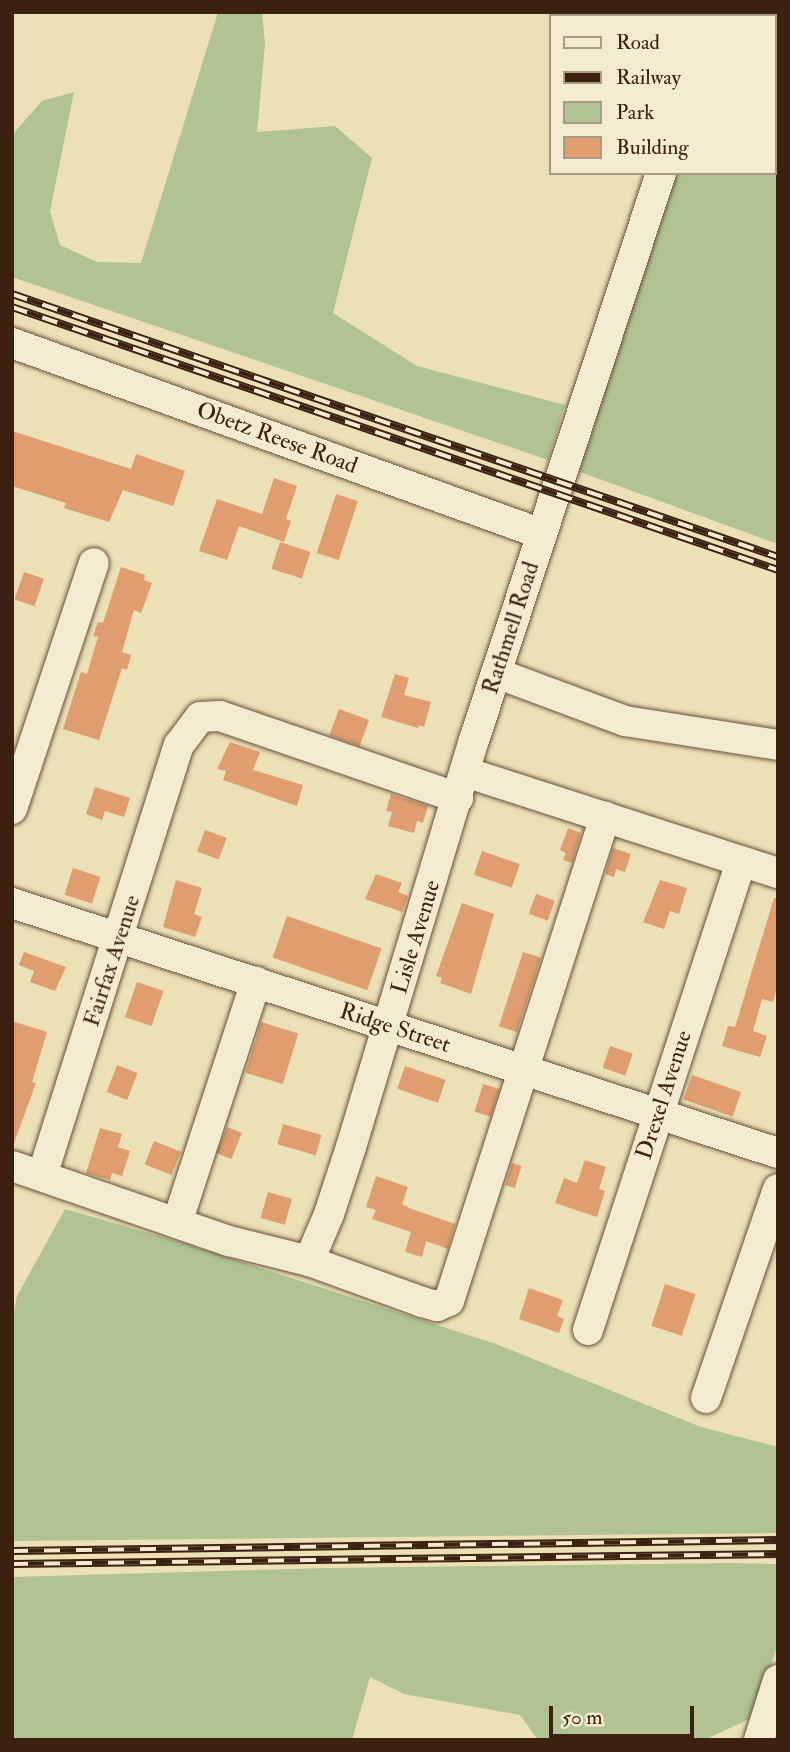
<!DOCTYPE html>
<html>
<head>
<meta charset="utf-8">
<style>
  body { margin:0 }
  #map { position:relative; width:790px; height:1752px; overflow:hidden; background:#ebe0b6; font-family:"IM FELL Double Pica",serif }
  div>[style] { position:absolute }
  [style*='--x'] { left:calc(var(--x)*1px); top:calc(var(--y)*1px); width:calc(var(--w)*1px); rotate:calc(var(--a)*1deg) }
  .green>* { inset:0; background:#b1c393 }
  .building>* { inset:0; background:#df9d70; transform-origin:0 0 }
  .roads { filter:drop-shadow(0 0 2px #68503a) drop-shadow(0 0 2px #68503a) }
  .minor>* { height:30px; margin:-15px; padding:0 15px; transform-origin:15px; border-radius:15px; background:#f2ebd0 }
  .rail>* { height:8px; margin-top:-4px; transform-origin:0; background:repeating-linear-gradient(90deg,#f2ebd0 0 16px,#3c2010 0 32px); box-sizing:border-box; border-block:2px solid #3c2010 }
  span { translate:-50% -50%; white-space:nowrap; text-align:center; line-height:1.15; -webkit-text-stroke:6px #f2ebd0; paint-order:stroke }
  .street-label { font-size:23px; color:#3c2010 }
  .frame { position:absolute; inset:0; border:14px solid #3c2010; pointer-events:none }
  .legend { position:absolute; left:549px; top:14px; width:228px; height:161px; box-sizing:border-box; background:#f2ebd0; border:2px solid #a99a83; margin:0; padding:9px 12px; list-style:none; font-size:21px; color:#3c2010 }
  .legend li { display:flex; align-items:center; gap:14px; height:35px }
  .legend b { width:35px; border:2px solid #a99a83 }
  .scale { position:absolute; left:549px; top:1706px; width:145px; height:32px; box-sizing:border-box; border:4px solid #3c2010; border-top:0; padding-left:9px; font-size:21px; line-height:24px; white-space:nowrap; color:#3c2010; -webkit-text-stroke:5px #f2ebd0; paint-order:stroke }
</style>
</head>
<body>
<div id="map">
  <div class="green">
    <div style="clip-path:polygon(218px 12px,262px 12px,265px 44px,257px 132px,335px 126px,372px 158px,333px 313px,417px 366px,565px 405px,548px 460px,12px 277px,12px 135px,42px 101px,74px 92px,50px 211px,60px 245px,97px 262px,141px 263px)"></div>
    <div style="clip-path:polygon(726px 12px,778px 12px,778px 544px,572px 469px,672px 173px,774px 173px,774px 16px,725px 16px)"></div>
    <div style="clip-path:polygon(65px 1209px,183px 1243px,496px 1344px,701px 1427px,778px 1447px,778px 1533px,12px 1541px,12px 1321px,17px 1296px)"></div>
    <div style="clip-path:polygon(734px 1563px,778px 1564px,778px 1644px,754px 1717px,704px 1740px,538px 1740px,520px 1715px,404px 1694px,370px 1677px,352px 1740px,12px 1740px,12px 1577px,328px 1568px)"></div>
  </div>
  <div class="building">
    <div style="clip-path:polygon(12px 431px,131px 469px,136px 454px,185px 471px,173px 506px,123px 490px,109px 522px,64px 508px,66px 503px,12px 486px)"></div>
    <div style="clip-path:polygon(274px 478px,297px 486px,286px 519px,291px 521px,284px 542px,239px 526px,227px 560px,199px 551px,217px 499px,262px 514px)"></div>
    <div style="left:336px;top:494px;width:23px;height:62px;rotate:18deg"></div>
    <div style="left:280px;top:542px;width:32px;height:28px;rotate:18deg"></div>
    <div style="clip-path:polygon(121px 567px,145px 575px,144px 580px,152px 583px,141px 613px,134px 610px,122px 652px,131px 655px,127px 670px,122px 668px,99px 740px,63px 729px,81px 672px,87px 674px,98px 637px,93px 636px,98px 622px,103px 623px)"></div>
    <div style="left:24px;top:572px;width:21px;height:29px;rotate:19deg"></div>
    <div style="clip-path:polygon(395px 674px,409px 678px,404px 695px,431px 702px,424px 727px,419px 725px,418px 728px,381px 717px)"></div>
    <div style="left:339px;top:709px;width:32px;height:28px;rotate:20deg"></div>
    <div style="clip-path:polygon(230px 742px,260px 752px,253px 770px,303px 785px,297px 806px,223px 780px,226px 771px,217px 769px)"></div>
    <div style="clip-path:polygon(95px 787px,130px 798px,124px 817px,105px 811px,102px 820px,86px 814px)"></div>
    <div style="clip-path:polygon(391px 794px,428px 806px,423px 823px,417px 821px,414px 833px,388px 826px,392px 812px,386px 811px)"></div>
    <div style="clip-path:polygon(568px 828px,581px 833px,572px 863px,563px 860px,566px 853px,560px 850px)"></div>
    <div style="left:205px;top:830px;width:23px;height:23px;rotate:20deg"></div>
    <div style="clip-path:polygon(613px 848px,631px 854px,625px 872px,616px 869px,614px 877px,605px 874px)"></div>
    <div style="left:482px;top:851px;width:40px;height:25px;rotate:19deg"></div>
    <div style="left:73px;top:868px;width:29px;height:28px;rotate:18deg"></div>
    <div style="clip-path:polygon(376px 874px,402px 883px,398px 892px,408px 896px,402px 912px,365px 899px)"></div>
    <div style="clip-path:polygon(176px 880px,202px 888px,194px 914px,202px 917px,195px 937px,163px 927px)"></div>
    <div style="clip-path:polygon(660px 880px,687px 888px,679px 914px,670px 911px,664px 929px,643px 922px)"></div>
    <div style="left:536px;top:894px;width:20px;height:21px;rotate:20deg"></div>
    <div style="clip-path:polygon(774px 898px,778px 898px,778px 985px,773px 1002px,762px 999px,753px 1031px,767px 1036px,760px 1057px,722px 1046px,728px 1026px,735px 1027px)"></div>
    <div style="clip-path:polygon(462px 903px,494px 914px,471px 994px,440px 983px,442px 978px,436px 976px)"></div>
    <div style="left:287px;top:916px;width:100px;height:44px;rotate:19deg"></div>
    <div style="clip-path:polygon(24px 952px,66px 967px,55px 991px,30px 982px,34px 971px,19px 965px)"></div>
    <div style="left:523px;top:952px;width:19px;height:78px;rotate:18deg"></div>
    <div style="left:137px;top:982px;width:28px;height:37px;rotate:19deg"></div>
    <div style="clip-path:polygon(12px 1021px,47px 1032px,32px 1082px,36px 1083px,14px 1143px)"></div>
    <div style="left:261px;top:1022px;width:39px;height:53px;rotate:17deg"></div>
    <div style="left:610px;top:1046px;width:24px;height:23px;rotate:19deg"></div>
    <div style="left:117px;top:1065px;width:22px;height:29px;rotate:21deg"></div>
    <div style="left:405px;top:1066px;width:43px;height:24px;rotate:19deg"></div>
    <div style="left:692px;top:1075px;width:52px;height:26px;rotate:19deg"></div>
    <div style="left:483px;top:1084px;width:17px;height:29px;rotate:17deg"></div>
    <div style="left:283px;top:1124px;width:40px;height:21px;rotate:16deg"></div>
    <div style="left:227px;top:1127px;width:16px;height:28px;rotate:22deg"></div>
    <div style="clip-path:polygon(100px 1128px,122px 1134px,118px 1147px,130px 1151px,122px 1176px,112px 1173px,110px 1180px,86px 1173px)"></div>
    <div style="left:154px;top:1141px;width:29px;height:25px;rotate:22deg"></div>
    <div style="clip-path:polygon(585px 1160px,606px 1167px,599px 1189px,605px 1191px,597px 1217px,555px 1203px,564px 1178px,577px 1183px)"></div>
    <div style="left:512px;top:1163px;width:10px;height:23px;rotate:17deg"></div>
    <div style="clip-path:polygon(376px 1176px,408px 1187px,402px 1204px,409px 1208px,455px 1224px,448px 1249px,426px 1241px,422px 1257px,405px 1252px,411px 1232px,372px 1219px,376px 1210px,366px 1207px)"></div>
    <div style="left:268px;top:1192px;width:25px;height:27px;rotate:16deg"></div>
    <div style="left:665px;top:1284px;width:32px;height:44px;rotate:18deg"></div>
    <div style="clip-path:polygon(529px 1288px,563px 1300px,557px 1316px,564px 1319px,559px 1333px,519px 1319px)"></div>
  </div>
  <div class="roads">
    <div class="minor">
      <div style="--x:680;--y:12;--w:12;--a:20"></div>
      <div style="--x:713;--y:16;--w:4;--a:-76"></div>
      <div style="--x:12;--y:343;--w:563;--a:19.82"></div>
      <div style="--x:496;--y:673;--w:138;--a:20.4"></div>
      <div style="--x:625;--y:721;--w:155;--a:8.9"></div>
      <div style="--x:465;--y:772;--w:329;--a:17.9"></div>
      <div style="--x:12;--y:809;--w:259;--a:-71.6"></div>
      <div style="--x:12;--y:903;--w:806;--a:18.08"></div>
      <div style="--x:12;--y:1166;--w:230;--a:19.1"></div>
      <div style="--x:229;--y:1241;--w:82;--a:14"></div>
      <div style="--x:309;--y:1261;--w:120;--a:19.9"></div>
      <div style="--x:422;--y:1302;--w:16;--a:15"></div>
      <div style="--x:437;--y:1306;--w:13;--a:-23"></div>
      <div style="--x:449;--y:1301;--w:509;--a:-72.14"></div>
      <div style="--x:42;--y:1176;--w:452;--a:-72.4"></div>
      <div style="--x:179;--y:745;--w:35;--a:-53"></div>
      <div style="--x:200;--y:717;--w:20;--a:-3"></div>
      <div style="--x:220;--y:716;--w:252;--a:19"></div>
      <div style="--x:177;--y:1223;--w:254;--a:-71.9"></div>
      <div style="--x:309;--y:1261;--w:51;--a:-66.9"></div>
      <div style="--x:329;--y:1214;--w:71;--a:-71.8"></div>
      <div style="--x:351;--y:1147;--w:425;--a:-73.2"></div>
      <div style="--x:474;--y:740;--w:597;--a:-71.75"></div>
      <div style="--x:588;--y:1330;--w:493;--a:-71.9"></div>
      <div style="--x:706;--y:1398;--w:221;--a:-71"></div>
      <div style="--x:759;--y:1740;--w:63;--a:-72.4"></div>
    </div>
  </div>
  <div class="rail">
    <div style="--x:12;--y:294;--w:810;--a:18.95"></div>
    <div style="--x:12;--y:307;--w:810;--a:18.95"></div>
    <div style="--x:12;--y:1551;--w:766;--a:-0.82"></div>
    <div style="--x:12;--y:1564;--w:766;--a:-0.75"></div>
  </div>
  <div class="street-label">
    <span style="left:277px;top:438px;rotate:20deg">Obetz Reese Road</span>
    <span style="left:511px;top:628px;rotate:-72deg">Rathmell Road</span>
    <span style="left:416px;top:937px;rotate:-73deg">Lisle Avenue</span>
    <span style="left:112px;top:961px;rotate:-72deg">Fairfax Avenue</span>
    <span style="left:395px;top:1028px;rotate:18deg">Ridge Street</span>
    <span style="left:664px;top:1095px;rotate:-72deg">Drexel Avenue</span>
  </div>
  <div class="frame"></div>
  <ul class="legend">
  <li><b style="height:9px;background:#f2ebd0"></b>Road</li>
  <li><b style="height:9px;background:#3c2010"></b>Railway</li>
  <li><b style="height:19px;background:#b1c393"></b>Park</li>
  <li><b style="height:19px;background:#df9d70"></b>Building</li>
  </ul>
  <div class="scale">50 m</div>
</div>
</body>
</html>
